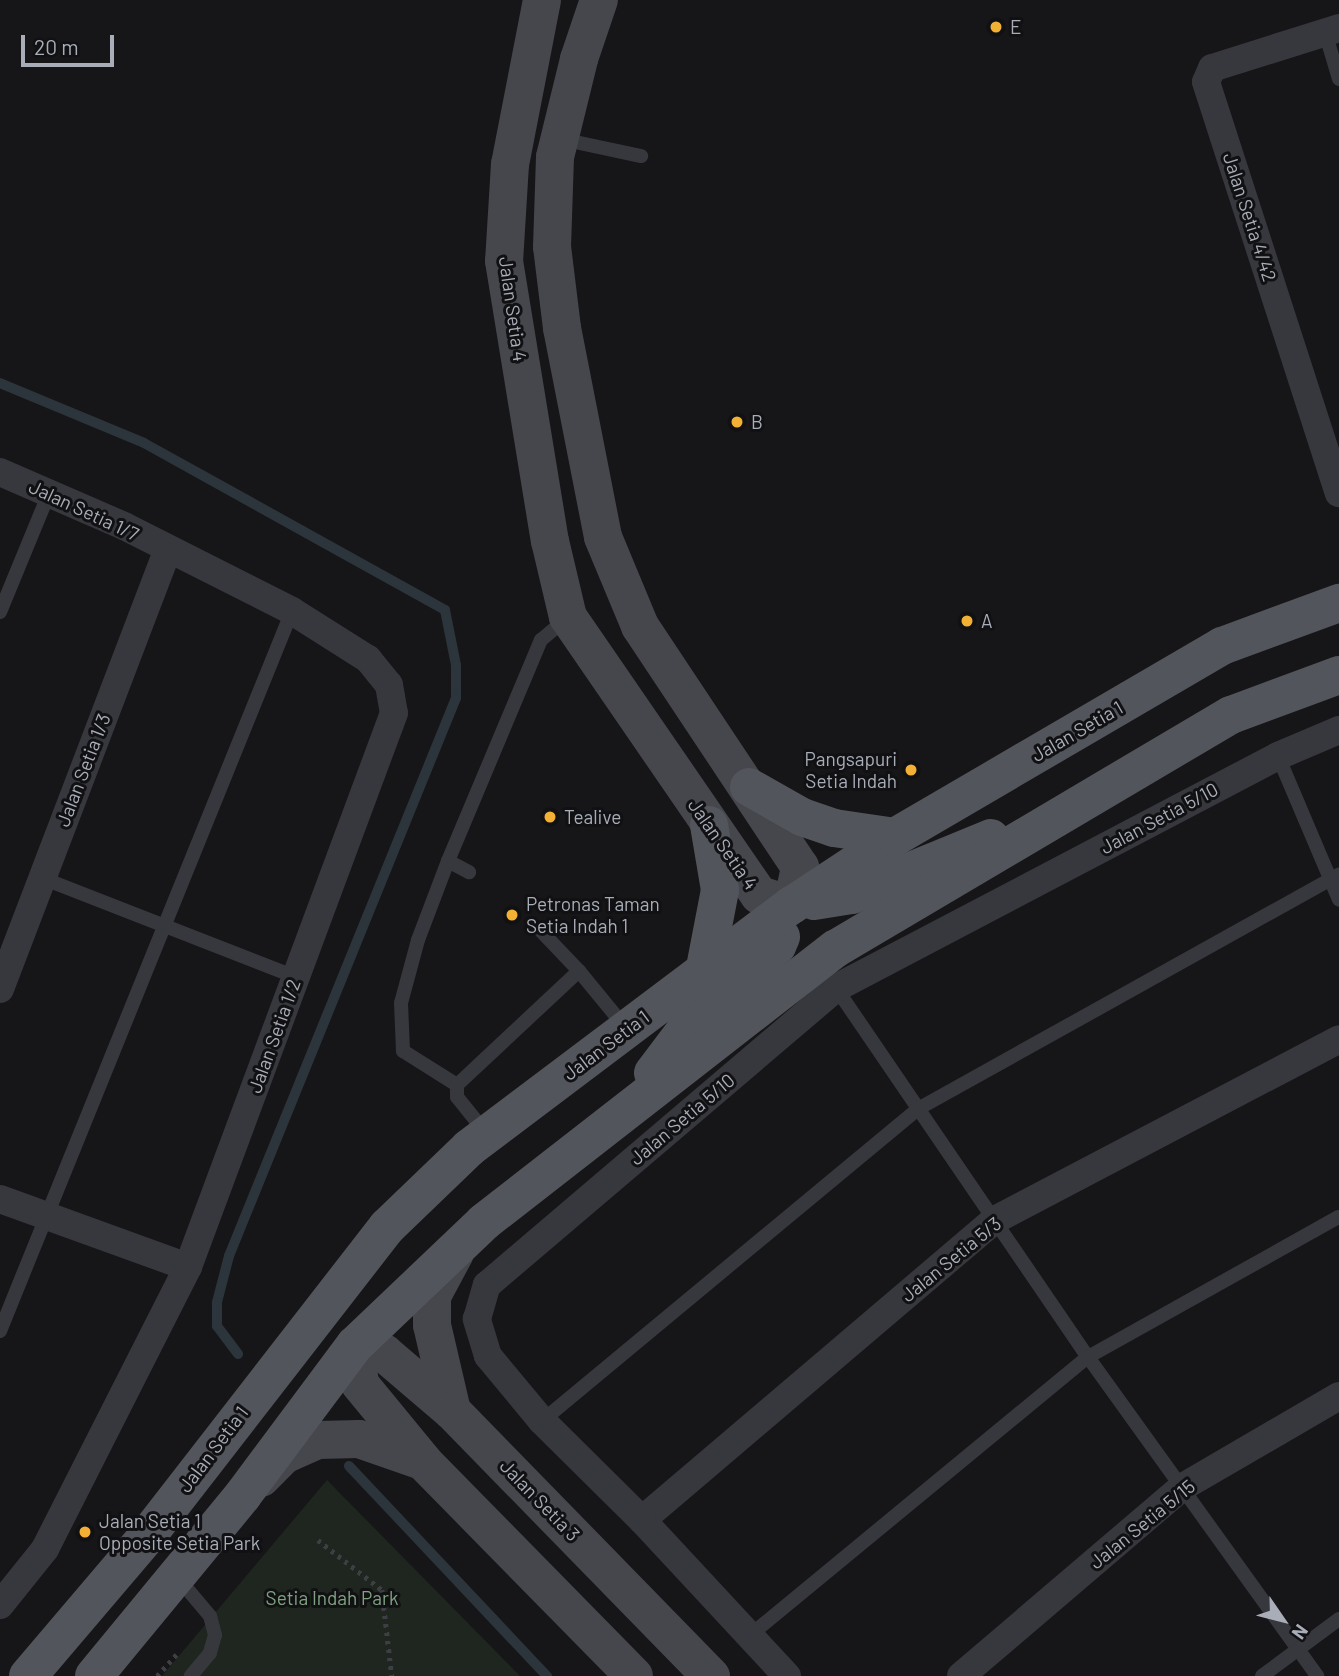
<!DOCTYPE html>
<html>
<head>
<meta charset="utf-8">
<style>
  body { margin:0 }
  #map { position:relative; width:1339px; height:1676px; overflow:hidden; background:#161618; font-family:Barlow,sans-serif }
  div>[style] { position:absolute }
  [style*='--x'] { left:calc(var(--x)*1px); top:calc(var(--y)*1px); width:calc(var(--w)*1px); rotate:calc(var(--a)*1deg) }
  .green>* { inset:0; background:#1e261f }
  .stream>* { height:10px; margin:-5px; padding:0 5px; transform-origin:5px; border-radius:5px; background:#2c353c }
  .path>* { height:4.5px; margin-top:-2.25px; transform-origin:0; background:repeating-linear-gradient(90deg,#3d3f44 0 3.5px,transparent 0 8.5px) }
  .lane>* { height:14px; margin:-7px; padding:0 7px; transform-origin:7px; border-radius:7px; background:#37383d }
  .street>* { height:28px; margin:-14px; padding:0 14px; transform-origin:14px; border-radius:14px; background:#37383d }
  .secondary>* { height:38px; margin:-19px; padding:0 19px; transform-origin:19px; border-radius:19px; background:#45474d }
  .primary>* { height:38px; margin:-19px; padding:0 19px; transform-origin:19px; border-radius:19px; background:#53555c }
  .dots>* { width:19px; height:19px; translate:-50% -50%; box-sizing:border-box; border:4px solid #111113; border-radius:50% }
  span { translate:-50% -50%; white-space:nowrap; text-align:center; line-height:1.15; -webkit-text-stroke:6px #111113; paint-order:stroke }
  .poi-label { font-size:19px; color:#a8adb8 }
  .left { translate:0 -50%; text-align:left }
  .right { translate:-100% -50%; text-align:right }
  .street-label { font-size:19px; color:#a8adb8 }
  .park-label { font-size:19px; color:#7fa381 }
  .north { position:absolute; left:1248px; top:1585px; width:70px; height:70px; -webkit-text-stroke:5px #111113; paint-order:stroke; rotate:125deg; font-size:19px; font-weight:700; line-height:28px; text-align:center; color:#a8adb8 }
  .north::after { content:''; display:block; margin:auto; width:24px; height:32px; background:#a8adb8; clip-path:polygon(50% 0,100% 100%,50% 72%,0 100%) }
  .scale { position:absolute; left:21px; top:35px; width:93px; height:32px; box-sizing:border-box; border:4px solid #a8adb8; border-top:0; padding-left:9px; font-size:21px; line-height:24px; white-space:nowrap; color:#a8adb8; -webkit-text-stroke:5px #111113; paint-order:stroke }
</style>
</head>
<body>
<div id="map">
  <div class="green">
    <div style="clip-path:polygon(327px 1480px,520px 1676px,162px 1676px)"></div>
  </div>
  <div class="stream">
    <div style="--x:0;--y:383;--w:156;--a:22.6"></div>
    <div style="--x:144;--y:443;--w:344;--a:29"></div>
    <div style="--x:445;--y:610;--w:56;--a:78.7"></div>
    <div style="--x:456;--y:665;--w:33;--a:90"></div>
    <div style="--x:456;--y:698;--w:602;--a:112.14"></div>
    <div style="--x:229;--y:1256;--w:48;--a:104.6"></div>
    <div style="--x:217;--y:1302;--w:24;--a:90"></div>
    <div style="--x:217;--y:1326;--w:35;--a:53"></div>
    <div style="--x:349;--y:1466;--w:289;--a:46.7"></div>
  </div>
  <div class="path">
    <div style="--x:318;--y:1540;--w:81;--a:38"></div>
    <div style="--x:382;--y:1590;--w:87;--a:83.4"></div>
    <div style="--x:157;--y:1676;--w:30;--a:-48"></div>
  </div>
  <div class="lane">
    <div style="--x:1325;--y:32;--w:49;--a:73.4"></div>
    <div style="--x:561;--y:139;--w:82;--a:12"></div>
    <div style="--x:0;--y:612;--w:129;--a:-67.6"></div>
    <div style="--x:1278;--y:756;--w:156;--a:67"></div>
    <div style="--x:448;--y:861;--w:24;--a:28"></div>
    <div style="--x:42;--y:878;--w:273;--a:21.3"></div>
    <div style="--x:540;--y:930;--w:57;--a:46.4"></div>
    <div style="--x:836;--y:988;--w:447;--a:55.7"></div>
    <div style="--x:1088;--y:1357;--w:393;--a:54.3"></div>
    <div style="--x:457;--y:1085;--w:64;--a:-147.8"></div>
    <div style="--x:403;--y:1051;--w:48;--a:-92.4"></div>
    <div style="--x:401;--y:1003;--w:65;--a:-74.9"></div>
    <div style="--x:418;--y:940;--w:85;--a:-69.2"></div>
    <div style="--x:448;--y:861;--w:240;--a:-67.2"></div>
    <div style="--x:541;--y:640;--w:34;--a:-40"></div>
    <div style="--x:486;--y:1133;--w:46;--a:-128.9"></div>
    <div style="--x:457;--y:1097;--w:12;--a:-90"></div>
    <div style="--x:457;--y:1085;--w:167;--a:-43.1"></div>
    <div style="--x:579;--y:971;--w:72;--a:50.6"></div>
    <div style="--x:0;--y:1331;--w:777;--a:-67.92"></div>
    <div style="--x:542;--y:1421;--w:486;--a:-39.7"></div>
    <div style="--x:916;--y:1110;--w:484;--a:-29.1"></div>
    <div style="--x:178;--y:1578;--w:50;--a:49.9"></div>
    <div style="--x:210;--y:1616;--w:20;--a:75"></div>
    <div style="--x:215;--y:1635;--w:19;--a:106"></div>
    <div style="--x:210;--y:1653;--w:30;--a:130"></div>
    <div style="--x:748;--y:1637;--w:440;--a:-39.5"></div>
    <div style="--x:1088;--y:1357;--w:287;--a:-29.2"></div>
    <div style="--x:1262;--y:1676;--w:96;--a:-36.5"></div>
  </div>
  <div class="street">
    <div style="--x:1339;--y:28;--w:133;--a:162.5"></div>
    <div style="--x:1212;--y:68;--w:15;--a:113"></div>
    <div style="--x:1206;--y:82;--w:432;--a:72.1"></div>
    <div style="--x:0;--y:472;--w:135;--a:23.5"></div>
    <div style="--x:124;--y:526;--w:188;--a:26.8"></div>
    <div style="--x:292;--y:611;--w:90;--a:32.3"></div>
    <div style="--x:368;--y:659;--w:33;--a:51"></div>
    <div style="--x:389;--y:685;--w:28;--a:80"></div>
    <div style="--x:394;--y:713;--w:591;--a:110.4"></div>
    <div style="--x:188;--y:1267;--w:316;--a:116.9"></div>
    <div style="--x:45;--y:1549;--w:72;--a:128.8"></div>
    <div style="--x:0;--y:989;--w:469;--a:-69.1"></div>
    <div style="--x:0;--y:1199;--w:200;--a:19.9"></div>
    <div style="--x:642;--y:1520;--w:461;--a:-40.4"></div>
    <div style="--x:993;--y:1221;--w:391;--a:-27.7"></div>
    <div style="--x:787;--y:1676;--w:213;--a:-132.9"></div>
    <div style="--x:642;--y:1520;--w:141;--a:-135.3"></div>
    <div style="--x:542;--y:1421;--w:85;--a:-129.7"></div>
    <div style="--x:488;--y:1356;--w:39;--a:-107"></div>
    <div style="--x:477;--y:1319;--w:35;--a:-74"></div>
    <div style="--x:487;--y:1285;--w:458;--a:-40.4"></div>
    <div style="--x:836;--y:988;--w:499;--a:-27.7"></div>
    <div style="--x:1278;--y:756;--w:66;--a:-23.1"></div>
    <div style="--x:961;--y:1676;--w:289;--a:-40.5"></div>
    <div style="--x:1181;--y:1488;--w:183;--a:-30.2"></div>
  </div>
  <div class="secondary">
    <div style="--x:542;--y:0;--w:167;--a:101"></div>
    <div style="--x:510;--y:164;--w:97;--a:93.5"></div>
    <div style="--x:504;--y:261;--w:284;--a:80.7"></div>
    <div style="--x:550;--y:541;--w:78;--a:76.7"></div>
    <div style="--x:568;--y:617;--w:337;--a:55.5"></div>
    <div style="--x:759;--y:895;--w:34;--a:17"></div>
    <div style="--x:792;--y:905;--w:39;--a:-78"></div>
    <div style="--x:800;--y:867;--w:289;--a:-123.6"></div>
    <div style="--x:640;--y:626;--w:96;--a:-112.6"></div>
    <div style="--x:603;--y:537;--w:213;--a:-101.1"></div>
    <div style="--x:562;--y:328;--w:82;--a:-97"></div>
    <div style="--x:552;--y:247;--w:90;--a:-88.1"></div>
    <div style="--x:555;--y:157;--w:101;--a:-76.2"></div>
    <div style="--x:579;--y:59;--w:62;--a:-71.3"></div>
    <div style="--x:452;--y:1411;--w:88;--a:-103.1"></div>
    <div style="--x:432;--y:1325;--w:29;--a:-90"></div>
    <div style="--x:432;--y:1296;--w:49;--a:-61.9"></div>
    <div style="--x:261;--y:1478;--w:33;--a:-45"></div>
    <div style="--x:284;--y:1455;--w:37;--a:-24"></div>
    <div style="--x:318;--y:1440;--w:41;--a:-1.4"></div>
    <div style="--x:359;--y:1439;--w:67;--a:19.2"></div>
    <div style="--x:634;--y:1676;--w:300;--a:-134.5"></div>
    <div style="--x:424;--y:1462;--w:101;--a:-129.4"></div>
    <div style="--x:360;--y:1384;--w:39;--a:-97"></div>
    <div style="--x:355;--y:1345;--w:30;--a:15"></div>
    <div style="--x:384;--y:1353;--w:89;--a:40.5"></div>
    <div style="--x:452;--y:1411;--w:371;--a:45.7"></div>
  </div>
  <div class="primary">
    <div style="--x:749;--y:787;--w:61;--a:29.5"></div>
    <div style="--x:802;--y:817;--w:34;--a:19"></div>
    <div style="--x:834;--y:828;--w:62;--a:8.4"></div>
    <div style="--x:814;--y:901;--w:38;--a:-9"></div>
    <div style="--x:852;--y:895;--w:150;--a:-22.3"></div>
    <div style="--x:704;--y:973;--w:85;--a:-79.1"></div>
    <div style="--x:720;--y:890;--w:66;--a:-99.6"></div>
    <div style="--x:653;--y:1073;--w:51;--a:-52.9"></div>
    <div style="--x:684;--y:1032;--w:127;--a:-42.8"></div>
    <div style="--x:777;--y:946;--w:10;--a:-66"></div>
    <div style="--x:28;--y:1676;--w:185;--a:-49.6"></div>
    <div style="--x:148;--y:1535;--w:390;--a:-52.2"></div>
    <div style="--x:387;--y:1227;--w:114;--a:-43.9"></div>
    <div style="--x:469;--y:1148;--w:404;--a:-37"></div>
    <div style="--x:792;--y:905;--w:123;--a:-33.4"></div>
    <div style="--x:895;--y:837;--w:379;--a:-30.3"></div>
    <div style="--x:1222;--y:646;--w:125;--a:-20.2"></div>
    <div style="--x:94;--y:1676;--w:234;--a:-50.5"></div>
    <div style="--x:243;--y:1495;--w:187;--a:-53.3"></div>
    <div style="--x:355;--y:1345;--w:178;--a:-43.6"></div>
    <div style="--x:484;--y:1222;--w:445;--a:-37.9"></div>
    <div style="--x:835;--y:949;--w:460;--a:-30.6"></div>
    <div style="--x:1231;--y:715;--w:115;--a:-20.3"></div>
  </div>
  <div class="dots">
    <div style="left:996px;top:27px;background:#f2b134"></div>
    <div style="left:737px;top:422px;background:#f2b134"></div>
    <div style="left:967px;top:621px;background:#f2b134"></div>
    <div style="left:911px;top:770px;background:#f2b134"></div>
    <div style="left:550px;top:817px;background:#f2b134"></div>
    <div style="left:512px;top:915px;background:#f2b134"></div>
    <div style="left:85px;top:1532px;background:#f2b134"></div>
  </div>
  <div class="poi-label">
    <span class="left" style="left:1010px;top:27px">E</span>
    <span class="left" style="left:751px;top:422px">B</span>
    <span class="left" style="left:981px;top:621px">A</span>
    <span class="right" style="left:897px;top:770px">Pangsapuri<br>Setia Indah</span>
    <span class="left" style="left:564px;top:817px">Tealive</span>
    <span class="left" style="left:526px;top:915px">Petronas Taman<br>Setia Indah 1</span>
    <span class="left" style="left:99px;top:1532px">Jalan Setia 1<br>Opposite Setia Park</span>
  </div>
  <div class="street-label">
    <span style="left:1250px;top:217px;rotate:72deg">Jalan Setia 4/42</span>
    <span style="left:513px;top:309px;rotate:82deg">Jalan Setia 4</span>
    <span style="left:84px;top:510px;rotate:25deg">Jalan Setia 1/7</span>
    <span style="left:1077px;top:731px;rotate:-30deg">Jalan Setia 1</span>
    <span style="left:83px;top:770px;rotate:-69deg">Jalan Setia 1/3</span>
    <span style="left:1159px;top:818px;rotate:-28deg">Jalan Setia 5/10</span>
    <span style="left:723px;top:844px;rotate:55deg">Jalan Setia 4</span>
    <span style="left:274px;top:1036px;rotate:-70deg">Jalan Setia 1/2</span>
    <span style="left:606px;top:1045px;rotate:-37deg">Jalan Setia 1</span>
    <span style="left:682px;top:1119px;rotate:-40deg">Jalan Setia 5/10</span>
    <span style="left:951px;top:1259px;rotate:-39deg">Jalan Setia 5/3</span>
    <span style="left:213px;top:1449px;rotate:-53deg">Jalan Setia 1</span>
    <span style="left:540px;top:1500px;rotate:46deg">Jalan Setia 3</span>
    <span style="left:1142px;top:1524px;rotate:-39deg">Jalan Setia 5/15</span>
  </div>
  <div class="park-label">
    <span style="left:332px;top:1598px">Setia Indah Park</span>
  </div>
  <div class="north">N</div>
  <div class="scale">20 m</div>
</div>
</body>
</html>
